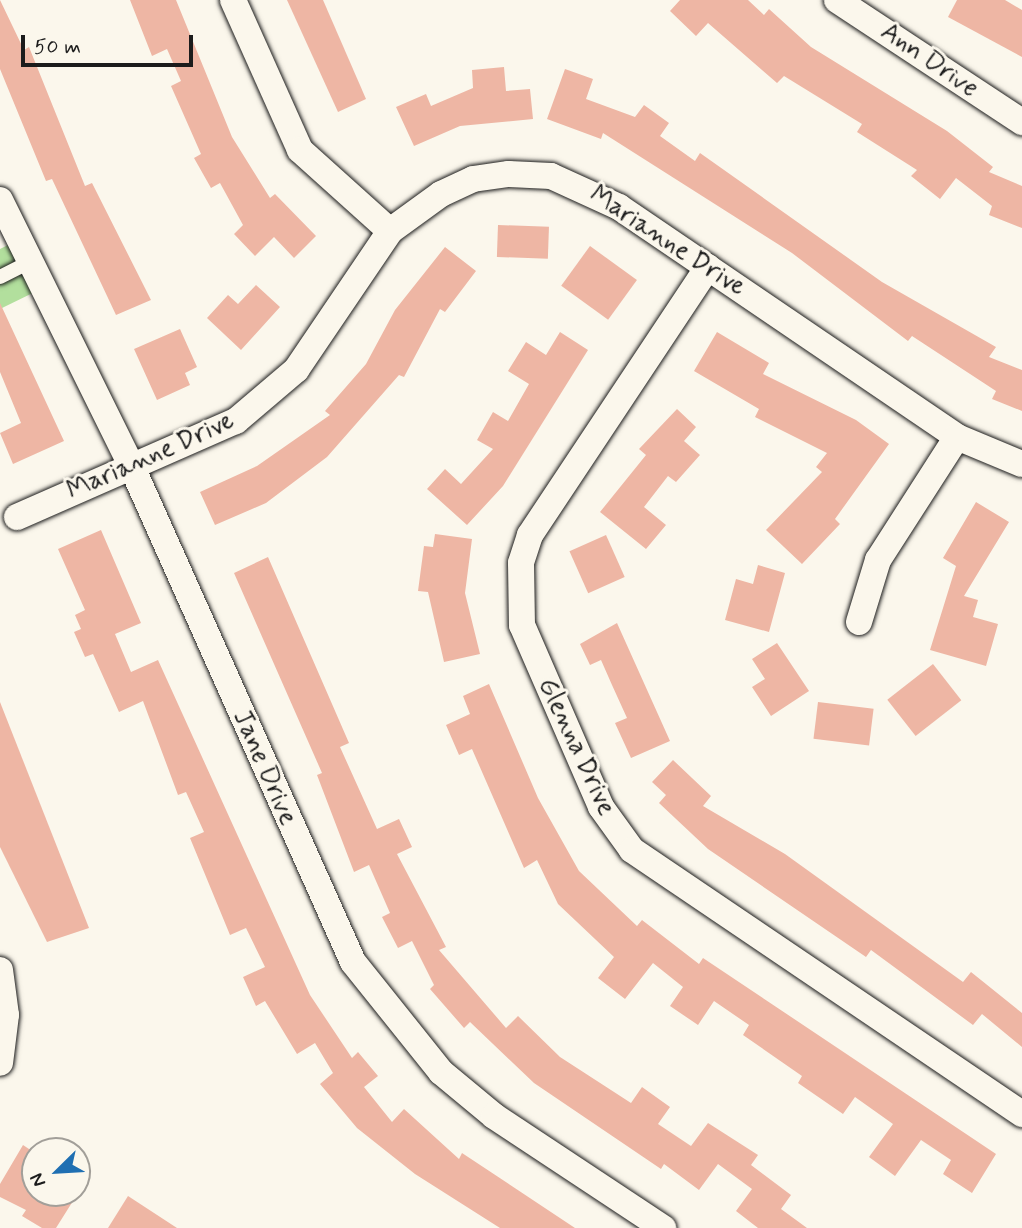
<!DOCTYPE html>
<html>
<head>
<meta charset="utf-8">
<style>
  body { margin:0 }
  #map { position:relative; width:1022px; height:1228px; overflow:hidden; background:#fbf7ec; font-family:Mynerve,sans-serif }
  div>[style] { position:absolute }
  [style*='--x'] { left:calc(var(--x)*1px); top:calc(var(--y)*1px); width:calc(var(--w)*1px); rotate:calc(var(--a)*1deg) }
  .green>* { inset:0; background:#b2df9d }
  .building>* { inset:0; background:#eeb6a4; transform-origin:0 0 }
  .roads { filter:drop-shadow(0 0 2px #1c1c1c) drop-shadow(0 0 2px #1c1c1c) }
  .lane>* { height:14px; margin:-7px; padding:0 7px; transform-origin:7px; border-radius:7px; background:#fbf7ec }
  .street>* { height:26px; margin:-13px; padding:0 13px; transform-origin:13px; border-radius:13px; background:#fbf7ec }
  span { translate:-50% -50%; white-space:nowrap; text-align:center; line-height:1.15; -webkit-text-stroke:6px #fbf7ec; paint-order:stroke }
  .street-label { font-size:26px; color:#1c1c1c }
  .north { position:absolute; left:21px; top:1137px; width:70px; height:70px; box-sizing:border-box; background:#fbf7ec; border:2px solid #a29f99; border-radius:50%; rotate:246deg; font-size:19px; font-weight:700; line-height:28px; text-align:center; color:#1c1c1c }
  .north::after { content:''; display:block; margin:auto; width:24px; height:32px; background:#1f6fb2; clip-path:polygon(50% 0,100% 100%,50% 72%,0 100%) }
  .scale { position:absolute; left:21px; top:35px; width:172px; height:32px; box-sizing:border-box; border:4px solid #1c1c1c; border-top:0; padding-left:9px; font-size:21px; line-height:24px; white-space:nowrap; color:#1c1c1c; -webkit-text-stroke:5px #fbf7ec; paint-order:stroke }
</style>
</head>
<body>
<div id="map">
  <div class="green">
    <div style="clip-path:polygon(20px 239px,45px 287px,0 309px,0 249px)"></div>
  </div>
  <div class="building">
    <div style="clip-path:polygon(0 0,24px 50px,29px 47px,85px 186px,92px 183px,151px 300px,116px 315px,52px 179px,46px 181px,0 69px)"></div>
    <div style="clip-path:polygon(130px 0,176px 0,232px 137px,270px 198px,275px 194px,316px 236px,294px 258px,274px 237px,255px 256px,234px 234px,243px 225px,220px 183px,211px 188px,194px 158px,201px 154px,171px 86px,181px 81px,167px 49px,152px 56px)"></div>
    <div style="clip-path:polygon(287px 0,323px 0,366px 99px,338px 112px)"></div>
    <div style="clip-path:polygon(680px 0,748px 0,764px 15px,769px 9px,811px 47px,947px 131px,993px 167px,989px 172px,1022px 186px,1022px 228px,989px 215px,992px 206px,956px 178px,940px 199px,911px 176px,917px 170px,857px 132px,862px 124px,784px 76px,777px 83px,708px 23px,696px 36px,670px 11px)"></div>
    <div style="clip-path:polygon(957px 0,1005px 0,1022px 10px,1022px 57px,948px 17px)"></div>
    <div style="clip-path:polygon(504px 67px,506px 91px,530px 89px,533px 119px,460px 126px,414px 146px,396px 107px,426px 94px,431px 106px,473px 88px,472px 70px)"></div>
    <div style="clip-path:polygon(565px 69px,593px 79px,586px 99px,635px 117px,644px 105px,669px 123px,660px 136px,695px 161px,700px 153px,882px 282px,996px 347px,989px 357px,1022px 370px,1022px 411px,992px 399px,996px 391px,912px 336px,908px 341px,792px 253px,603px 133px,601px 139px,547px 119px)"></div>
    <div style="left:498px;top:225px;width:51px;height:32px;rotate:2deg"></div>
    <div style="left:590px;top:246px;width:58px;height:49px;rotate:36deg"></div>
    <div style="clip-path:polygon(445px 247px,476px 271px,445px 312px,440px 309px,404px 377px,399px 375px,327px 457px,266px 503px,215px 525px,200px 492px,257px 466px,330px 415px,325px 411px,366px 364px,395px 310px)"></div>
    <div style="clip-path:polygon(256px 285px,280px 307px,241px 350px,207px 318px,228px 295px,238px 304px)"></div>
    <div style="clip-path:polygon(0 303px,64px 441px,13px 464px,0 433px,21px 423px,0 372px)"></div>
    <div style="clip-path:polygon(180px 329px,197px 367px,185px 373px,190px 385px,157px 400px,134px 349px)"></div>
    <div style="clip-path:polygon(560px 332px,588px 350px,503px 486px,467px 525px,427px 489px,445px 469px,461px 484px,493px 449px,477px 440px,493px 412px,508px 421px,529px 384px,508px 371px,526px 342px,546px 355px)"></div>
    <div style="clip-path:polygon(717px 332px,769px 363px,763px 374px,856px 420px,889px 444px,835px 519px,840px 524px,802px 564px,766px 530px,822px 472px,816px 467px,827px 453px,755px 417px,759px 409px,694px 371px)"></div>
    <div style="clip-path:polygon(677px 409px,696px 427px,684px 441px,700px 455px,676px 482px,668px 476px,644px 507px,666px 525px,646px 549px,600px 512px,646px 455px,639px 449px)"></div>
    <div style="clip-path:polygon(976px 502px,1009px 522px,964px 596px,978px 600px,973px 617px,998px 624px,986px 666px,930px 650px,956px 566px,943px 558px)"></div>
    <div style="clip-path:polygon(101px 530px,141px 623px,115px 634px,131px 672px,158px 660px,310px 995px,352px 1058px,358px 1052px,378px 1076px,364px 1087px,392px 1122px,404px 1109px,459px 1159px,462px 1153px,575px 1228px,500px 1228px,415px 1174px,357px 1128px,320px 1084px,333px 1073px,315px 1043px,297px 1054px,265px 1001px,256px 1006px,243px 977px,265px 967px,246px 928px,230px 935px,190px 838px,204px 832px,186px 792px,178px 795px,143px 701px,119px 712px,93px 654px,85px 657px,74px 632px,81px 629px,75px 615px,85px 610px,58px 549px)"></div>
    <div style="clip-path:polygon(435px 534px,472px 539px,465px 593px,480px 654px,444px 662px,428px 592px,418px 591px,424px 546px,433px 547px)"></div>
    <div style="left:606px;top:535px;width:46px;height:40px;rotate:66deg"></div>
    <div style="clip-path:polygon(268px 557px,349px 743px,340px 747px,377px 829px,399px 819px,412px 847px,397px 854px,446px 947px,439px 950px,506px 1028px,518px 1016px,560px 1057px,631px 1103px,642px 1087px,670px 1107px,658px 1124px,691px 1146px,708px 1123px,758px 1155px,751px 1165px,791px 1195px,781px 1209px,807px 1228px,758px 1228px,736px 1211px,752px 1189px,718px 1164px,699px 1190px,664px 1164px,661px 1169px,534px 1083px,470px 1022px,464px 1028px,430px 989px,434px 985px,412px 941px,398px 948px,382px 917px,390px 913px,369px 865px,354px 872px,317px 775px,322px 773px,234px 573px)"></div>
    <div style="clip-path:polygon(758px 565px,785px 573px,769px 632px,725px 620px,736px 579px,753px 584px)"></div>
    <div style="clip-path:polygon(617px 623px,670px 741px,631px 758px,615px 723px,627px 718px,612px 685px,601px 660px,590px 665px,580px 644px)"></div>
    <div style="clip-path:polygon(777px 643px,809px 691px,771px 716px,752px 687px,765px 679px,752px 659px)"></div>
    <div style="left:933px;top:664px;width:46px;height:58px;rotate:52deg"></div>
    <div style="clip-path:polygon(489px 684px,538px 798px,579px 871px,637px 926px,642px 920px,699px 964px,703px 958px,996px 1154px,972px 1193px,943px 1174px,951px 1160px,921px 1140px,895px 1176px,869px 1157px,893px 1124px,855px 1097px,843px 1114px,798px 1083px,802px 1076px,743px 1035px,749px 1025px,714px 1001px,698px 1025px,670px 1006px,683px 987px,653px 963px,625px 999px,598px 978px,614px 957px,558px 904px,537px 860px,524px 868px,472px 749px,459px 755px,446px 725px,470px 714px,463px 696px)"></div>
    <div style="clip-path:polygon(0 702px,89px 928px,47px 942px,0 847px)"></div>
    <div style="left:818px;top:702px;width:56px;height:37px;rotate:7deg"></div>
    <div style="clip-path:polygon(673px 760px,711px 796px,703px 806px,785px 854px,963px 982px,971px 972px,1022px 1013px,1022px 1047px,982px 1014px,973px 1025px,871px 950px,866px 957px,708px 849px,659px 803px,666px 795px,652px 782px)"></div>
    <div style="clip-path:polygon(23px 1145px,35px 1153px,35px 1193px,78px 1193px,56px 1228px,42px 1228px,22px 1216px,26px 1210px,0 1197px,0 1184px)"></div>
    <div style="clip-path:polygon(128px 1196px,177px 1228px,108px 1228px)"></div>
  </div>
  <div class="roads">
    <div class="lane">
      <div style="--x:0;--y:277;--w:36;--a:-27"></div>
    </div>
    <div class="street">
      <div style="--x:233;--y:0;--w:164;--a:65.9"></div>
      <div style="--x:300;--y:150;--w:121;--a:42"></div>
      <div style="--x:837;--y:0;--w:222;--a:33.4"></div>
      <div style="--x:0;--y:200;--w:298;--a:63.7"></div>
      <div style="--x:132;--y:467;--w:542;--a:65.94"></div>
      <div style="--x:353;--y:962;--w:141;--a:51.3"></div>
      <div style="--x:441;--y:1072;--w:69;--a:39.7"></div>
      <div style="--x:494;--y:1116;--w:203;--a:33.5"></div>
      <div style="--x:708;--y:267;--w:322;--a:123.6"></div>
      <div style="--x:530;--y:535;--w:29;--a:108"></div>
      <div style="--x:521;--y:563;--w:62;--a:89.1"></div>
      <div style="--x:522;--y:625;--w:198;--a:66.5"></div>
      <div style="--x:601;--y:807;--w:53;--a:54.2"></div>
      <div style="--x:632;--y:850;--w:471;--a:34.1"></div>
      <div style="--x:17;--y:517;--w:239;--a:-23.7"></div>
      <div style="--x:236;--y:421;--w:79;--a:-40.4"></div>
      <div style="--x:296;--y:370;--w:168;--a:-55.9"></div>
      <div style="--x:390;--y:231;--w:63;--a:-36"></div>
      <div style="--x:441;--y:194;--w:35;--a:-25"></div>
      <div style="--x:473;--y:179;--w:36;--a:-8"></div>
      <div style="--x:509;--y:174;--w:42;--a:2.7"></div>
      <div style="--x:551;--y:176;--w:75;--a:24.5"></div>
      <div style="--x:619;--y:207;--w:409;--a:34.2"></div>
      <div style="--x:957;--y:437;--w:70;--a:22.6"></div>
      <div style="--x:859;--y:622;--w:65;--a:-73"></div>
      <div style="--x:878;--y:560;--w:146;--a:-57.3"></div>
      <div style="--x:0;--y:970;--w:45;--a:82.4"></div>
      <div style="--x:6;--y:1015;--w:48;--a:97.1"></div>
    </div>
  </div>
  <div class="street-label">
    <span style="left:929px;top:61px;rotate:34deg">Ann Drive</span>
    <span style="left:667px;top:242px;rotate:33deg">Marianne Drive</span>
    <span style="left:151px;top:457px;rotate:-24deg">Marianne Drive</span>
    <span style="left:576px;top:747px;rotate:65deg">Glenna Drive</span>
    <span style="left:264px;top:768px;rotate:66deg">Jane Drive</span>
  </div>
  <div class="north">N</div>
  <div class="scale">50 m</div>
</div>
</body>
</html>
